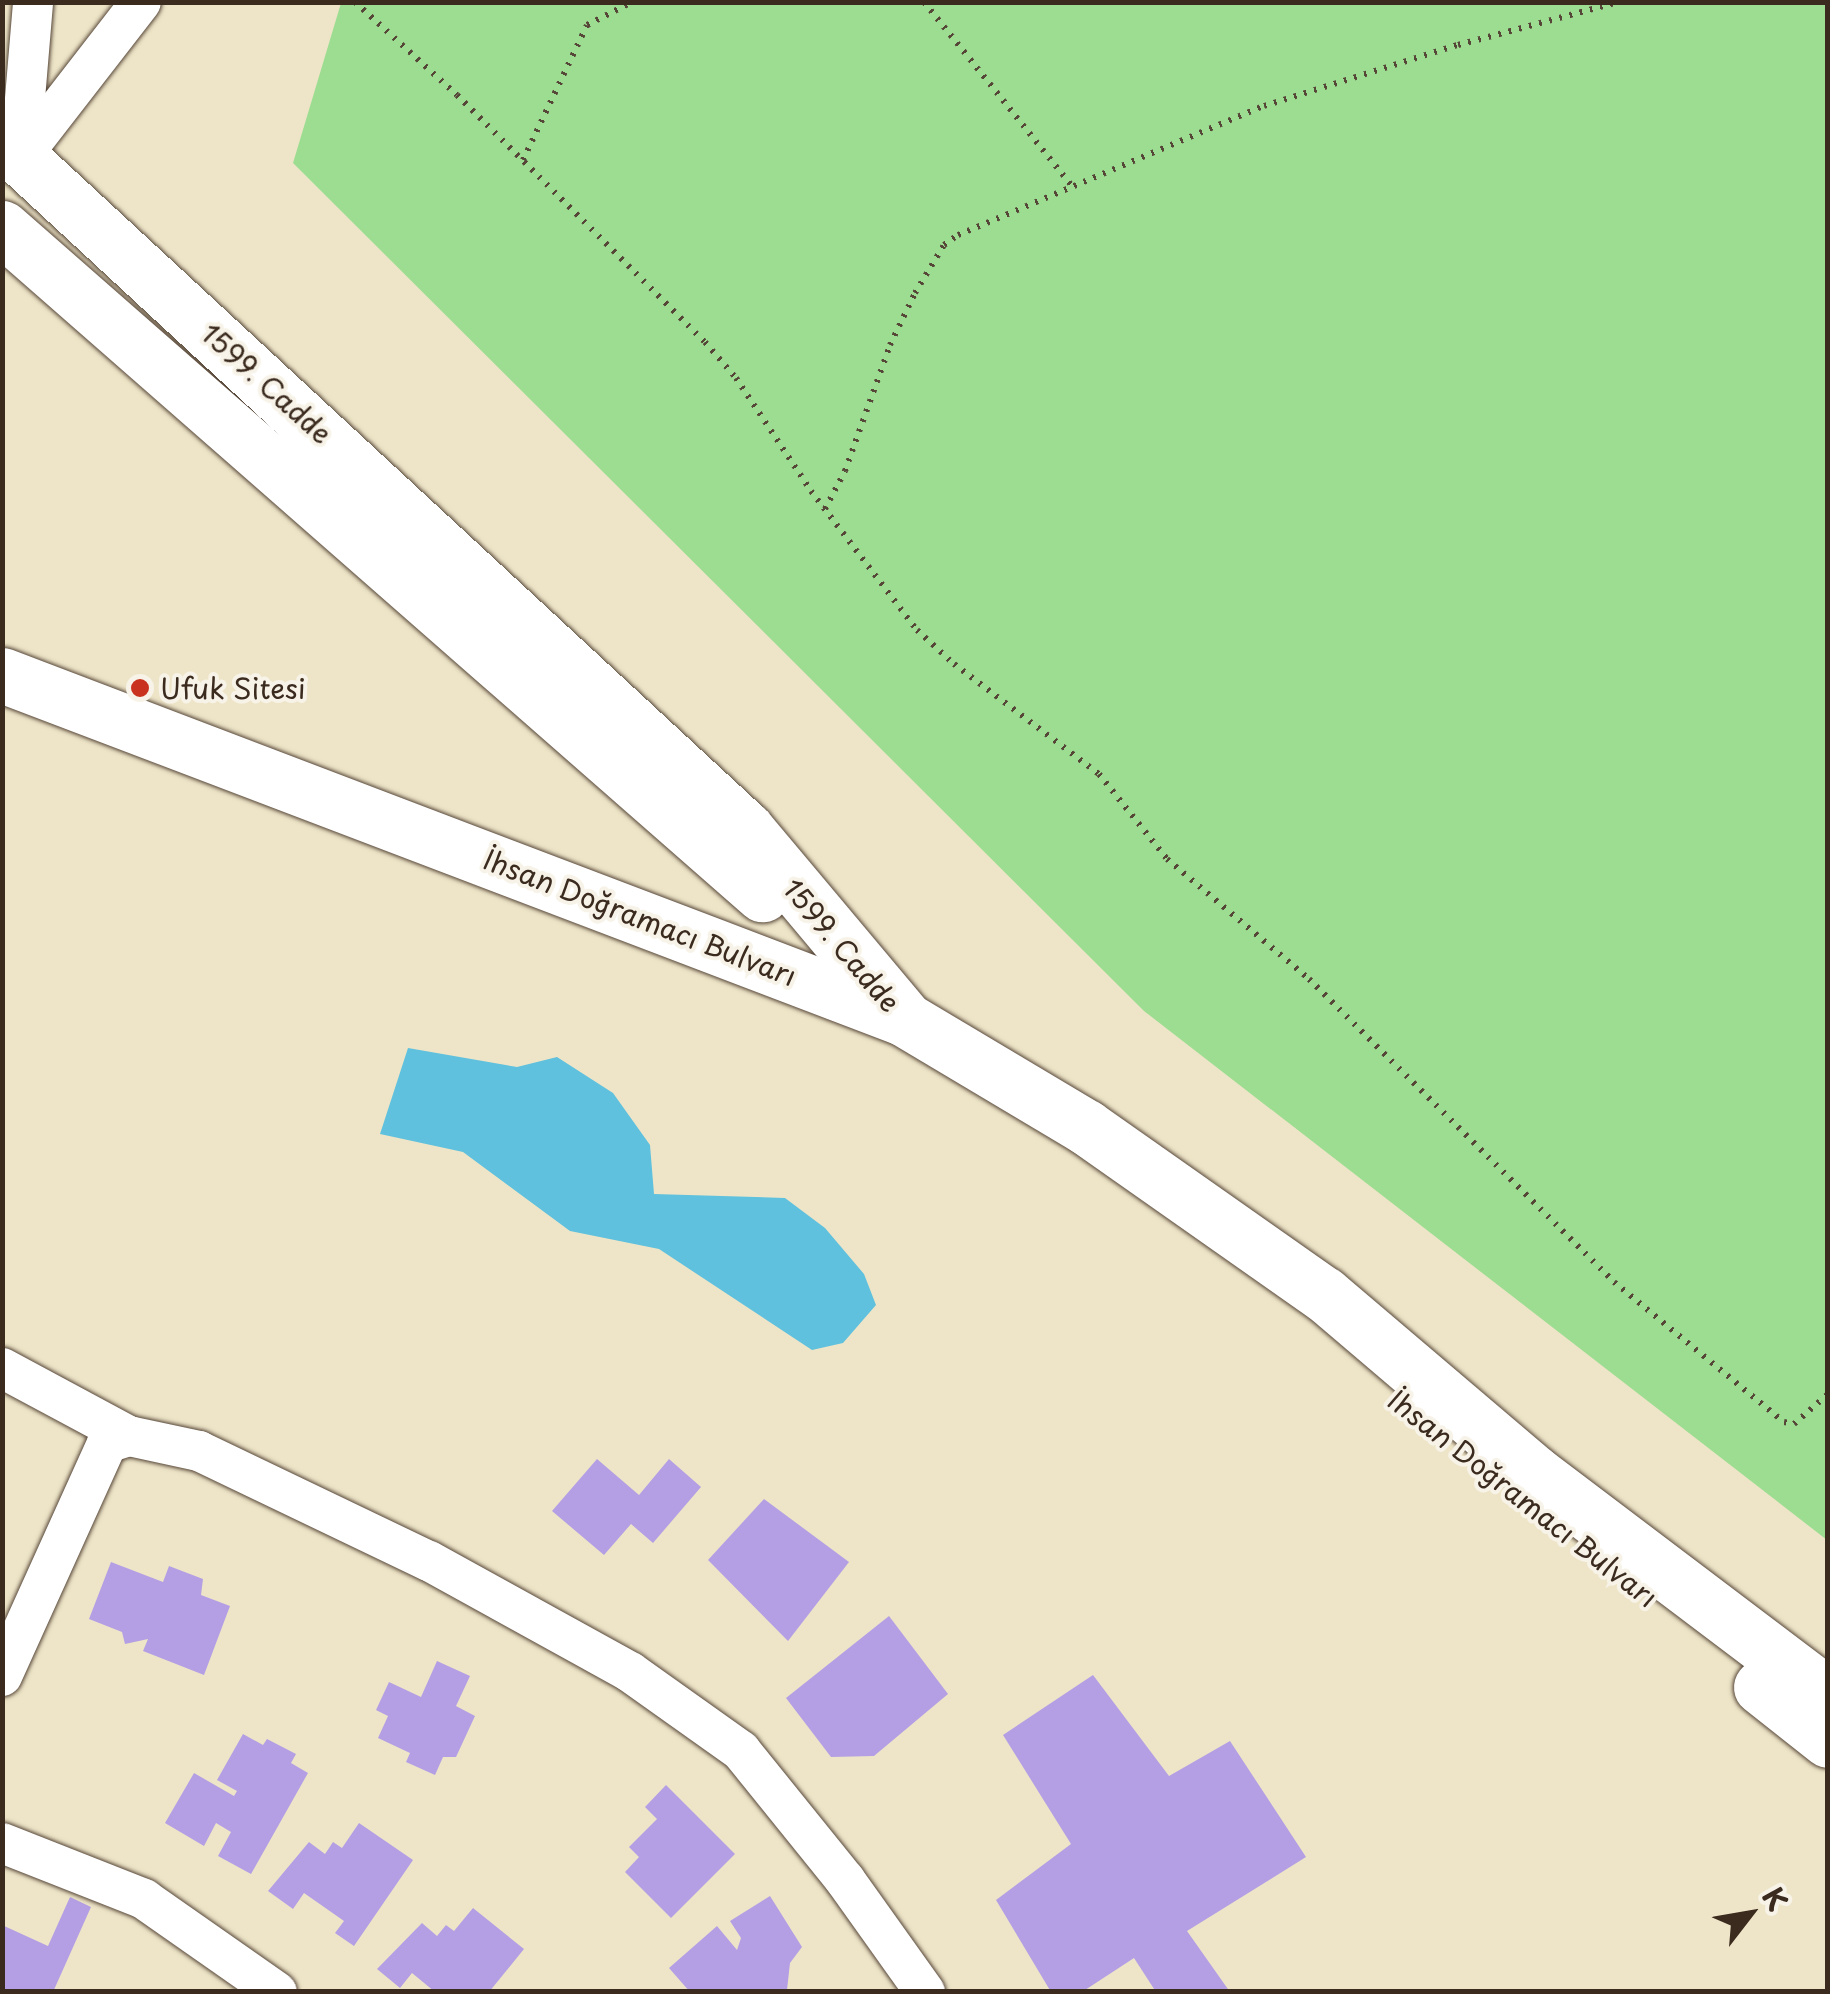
<!DOCTYPE html>
<html>
<head>
<meta charset="utf-8">
<style>
  body { margin:0 }
  #map { position:relative; width:1830px; height:1994px; overflow:hidden; background:#eee5c8; font-family:"Playpen Sans",sans-serif }
  div>[style] { position:absolute }
  [style*='--x'] { left:calc(var(--x)*1px); top:calc(var(--y)*1px); width:calc(var(--w)*1px); rotate:calc(var(--a)*1deg) }
  .green>* { inset:0; background:#9ddd92 }
  .water>* { inset:0; background:#5fc1dd }
  .building>* { inset:0; background:#b49fe4 }
  .path>* { height:6px; margin-top:-3px; transform-origin:0; background:repeating-linear-gradient(90deg,#564638 0 2.5px,transparent 0 10.5px) }
  .roads { filter:drop-shadow(0 0 2px #564638) drop-shadow(0 0 2px #564638) }
  .street>* { height:40px; margin:-20px; padding:0 20px; transform-origin:20px; border-radius:20px; background:#fff }
  .secondary>* { height:55px; margin:-27.5px; padding:0 27.5px; transform-origin:27.5px; border-radius:27.5px; background:#fff }
  .dots>* { width:28px; height:28px; translate:-50% -50%; box-sizing:border-box; border:5px solid #f7f3e8; border-radius:50% }
  span { translate:-50% -50%; white-space:nowrap; text-align:center; line-height:1.15; -webkit-text-stroke:8px #f7f3e8; paint-order:stroke }
  .street-label { font-size:28px; color:#3b2a1e }
  .poi-label { font-size:28px; color:#3b2a1e }
  .left { translate:0 -50%; text-align:left }
  .frame { position:absolute; inset:0; border:5px solid #3b2a1e; pointer-events:none }
  .north { position:absolute; left:1700px; top:1864px; width:100px; height:100px; -webkit-text-stroke:8px #f7f3e8; paint-order:stroke; rotate:59deg; font-size:28px; font-weight:700; line-height:40px; text-align:center; color:#3b2a1e }
  .north::after { content:''; display:block; margin:auto; width:35px; height:45px; background:#3b2a1e; clip-path:polygon(50% 0,100% 100%,50% 72%,0 100%) }
</style>
</head>
<body>
<div id="map">
  <div class="green">
    <div style="clip-path:polygon(341px 3px,1827px 3px,1827px 1540px,1144px 1011px,293px 163px)"></div>
  </div>
  <div class="water">
    <div style="clip-path:polygon(408px 1048px,517px 1067px,557px 1057px,613px 1093px,650px 1145px,654px 1194px,785px 1198px,825px 1228px,864px 1274px,876px 1305px,843px 1343px,812px 1350px,659px 1249px,570px 1231px,463px 1152px,380px 1134px)"></div>
  </div>
  <div class="building">
    <div style="clip-path:polygon(597px 1459px,639px 1495px,669px 1459px,701px 1487px,653px 1543px,631px 1524px,604px 1555px,552px 1511px)"></div>
    <div style="clip-path:polygon(764px 1499px,849px 1562px,788px 1641px,708px 1560px)"></div>
    <div style="clip-path:polygon(111px 1562px,163px 1582px,169px 1566px,203px 1579px,201px 1595px,230px 1606px,204px 1675px,143px 1651px,148px 1639px,125px 1644px,122px 1632px,89px 1619px)"></div>
    <div style="clip-path:polygon(889px 1616px,948px 1694px,874px 1756px,831px 1757px,786px 1698px)"></div>
    <div style="clip-path:polygon(437px 1661px,470px 1676px,456px 1706px,475px 1716px,456px 1757px,443px 1757px,435px 1775px,406px 1762px,410px 1753px,378px 1738px,388px 1716px,376px 1710px,389px 1682px,421px 1697px)"></div>
    <div style="clip-path:polygon(1093px 1675px,1169px 1776px,1230px 1741px,1306px 1857px,1187px 1931px,1230px 1992px,1156px 1992px,1134px 1958px,1082px 1992px,1051px 1992px,996px 1900px,1071px 1844px,1003px 1735px)"></div>
    <div style="clip-path:polygon(243px 1734px,263px 1745px,267px 1739px,296px 1754px,291px 1763px,308px 1773px,251px 1874px,218px 1856px,231px 1832px,216px 1823px,204px 1846px,165px 1823px,194px 1773px,234px 1796px,237px 1791px,217px 1780px)"></div>
    <div style="clip-path:polygon(666px 1785px,735px 1854px,671px 1918px,625px 1872px,639px 1857px,629px 1847px,657px 1819px,645px 1807px)"></div>
    <div style="clip-path:polygon(359px 1823px,413px 1860px,354px 1946px,335px 1933px,344px 1921px,304px 1893px,293px 1909px,268px 1891px,309px 1842px,325px 1854px,333px 1842px,342px 1848px)"></div>
    <div style="clip-path:polygon(770px 1896px,802px 1947px,790px 1963px,787px 1990px,690px 1992px,669px 1968px,717px 1926px,737px 1950px,741px 1938px,730px 1921px)"></div>
    <div style="clip-path:polygon(70px 1897px,91px 1907px,53px 1992px,2px 1992px,2px 1925px,48px 1946px)"></div>
    <div style="clip-path:polygon(473px 1908px,524px 1949px,489px 1992px,435px 1992px,412px 1973px,400px 1988px,377px 1969px,422px 1923px,437px 1936px,446px 1925px,454px 1931px)"></div>
  </div>
  <div class="path">
    <div style="--x:355;--y:2;--w:138;--a:42.4"></div>
    <div style="--x:457;--y:95;--w:350;--a:44.9"></div>
    <div style="--x:705;--y:342;--w:48;--a:49.3"></div>
    <div style="--x:736;--y:378;--w:136;--a:56.4"></div>
    <div style="--x:811;--y:491;--w:175;--a:52.7"></div>
    <div style="--x:917;--y:630;--w:50;--a:42.6"></div>
    <div style="--x:954;--y:664;--w:182;--a:37.2"></div>
    <div style="--x:1099;--y:774;--w:109;--a:51.3"></div>
    <div style="--x:1167;--y:859;--w:186;--a:40.2"></div>
    <div style="--x:1309;--y:979;--w:430;--a:44.8"></div>
    <div style="--x:1614;--y:1282;--w:220;--a:39.5"></div>
    <div style="--x:1784;--y:1422;--w:10;--a:11"></div>
    <div style="--x:1794;--y:1424;--w:45;--a:-41.4"></div>
    <div style="--x:924;--y:2;--w:236;--a:51.2"></div>
    <div style="--x:523;--y:160;--w:149;--a:-64.6"></div>
    <div style="--x:587;--y:25;--w:51;--a:-27.1"></div>
    <div style="--x:825;--y:509;--w:43;--a:-62.2"></div>
    <div style="--x:845;--y:471;--w:134;--a:-70.3"></div>
    <div style="--x:890;--y:345;--w:58;--a:-64.3"></div>
    <div style="--x:915;--y:293;--w:56;--a:-58.9"></div>
    <div style="--x:944;--y:245;--w:17;--a:-36"></div>
    <div style="--x:958;--y:235;--w:332;--a:-22.9"></div>
    <div style="--x:1264;--y:106;--w:203;--a:-17.5"></div>
    <div style="--x:1458;--y:45;--w:167;--a:-15"></div>
  </div>
  <div class="roads">
    <div class="street">
      <div style="--x:20;--y:158;--w:197;--a:-52.2"></div>
      <div style="--x:20;--y:158;--w:157;--a:-85.2"></div>
      <div style="--x:2;--y:1368;--w:144;--a:28.2"></div>
      <div style="--x:2;--y:1676;--w:256;--a:-65.7"></div>
      <div style="--x:107;--y:1443;--w:23;--a:-18"></div>
      <div style="--x:129;--y:1436;--w:72;--a:12.1"></div>
      <div style="--x:199;--y:1451;--w:255;--a:25.6"></div>
      <div style="--x:429;--y:1561;--w:230;--a:28.9"></div>
      <div style="--x:630;--y:1672;--w:136;--a:35.4"></div>
      <div style="--x:741;--y:1751;--w:166;--a:51.1"></div>
      <div style="--x:845;--y:1880;--w:138;--a:54.5"></div>
      <div style="--x:2;--y:1843;--w:153;--a:21.5"></div>
      <div style="--x:144;--y:1899;--w:162;--a:35"></div>
    </div>
    <div class="secondary">
      <div style="--x:2;--y:141;--w:1013;--a:42.76"></div>
      <div style="--x:746;--y:829;--w:243;--a:50"></div>
      <div style="--x:2;--y:228;--w:1011;--a:41.23"></div>
      <div style="--x:2;--y:675;--w:964;--a:20.84"></div>
      <div style="--x:903;--y:1018;--w:213;--a:30.8"></div>
      <div style="--x:1086;--y:1127;--w:291;--a:35.1"></div>
      <div style="--x:1324;--y:1294;--w:275;--a:40.4"></div>
      <div style="--x:1533;--y:1472;--w:370;--a:37.1"></div>
      <div style="--x:1761;--y:1687;--w:85;--a:38.3"></div>
    </div>
  </div>
  <div class="dots">
    <div style="left:140px;top:688px;background:#c8321e"></div>
  </div>
  <div class="street-label">
    <span style="left:267px;top:383px;rotate:42deg">1599. Cadde</span>
    <span style="left:640px;top:917px;rotate:21deg">İhsan Doğramacı Bulvarı</span>
    <span style="left:842px;top:945px;rotate:50deg">1599. Cadde</span>
    <span style="left:1523px;top:1498px;rotate:38deg">İhsan Doğramacı Bulvarı</span>
  </div>
  <div class="poi-label">
    <span class="left" style="left:160px;top:688px">Ufuk Sitesi</span>
  </div>
  <div class="frame"></div>
  <div class="north">K</div>
</div>
</body>
</html>
